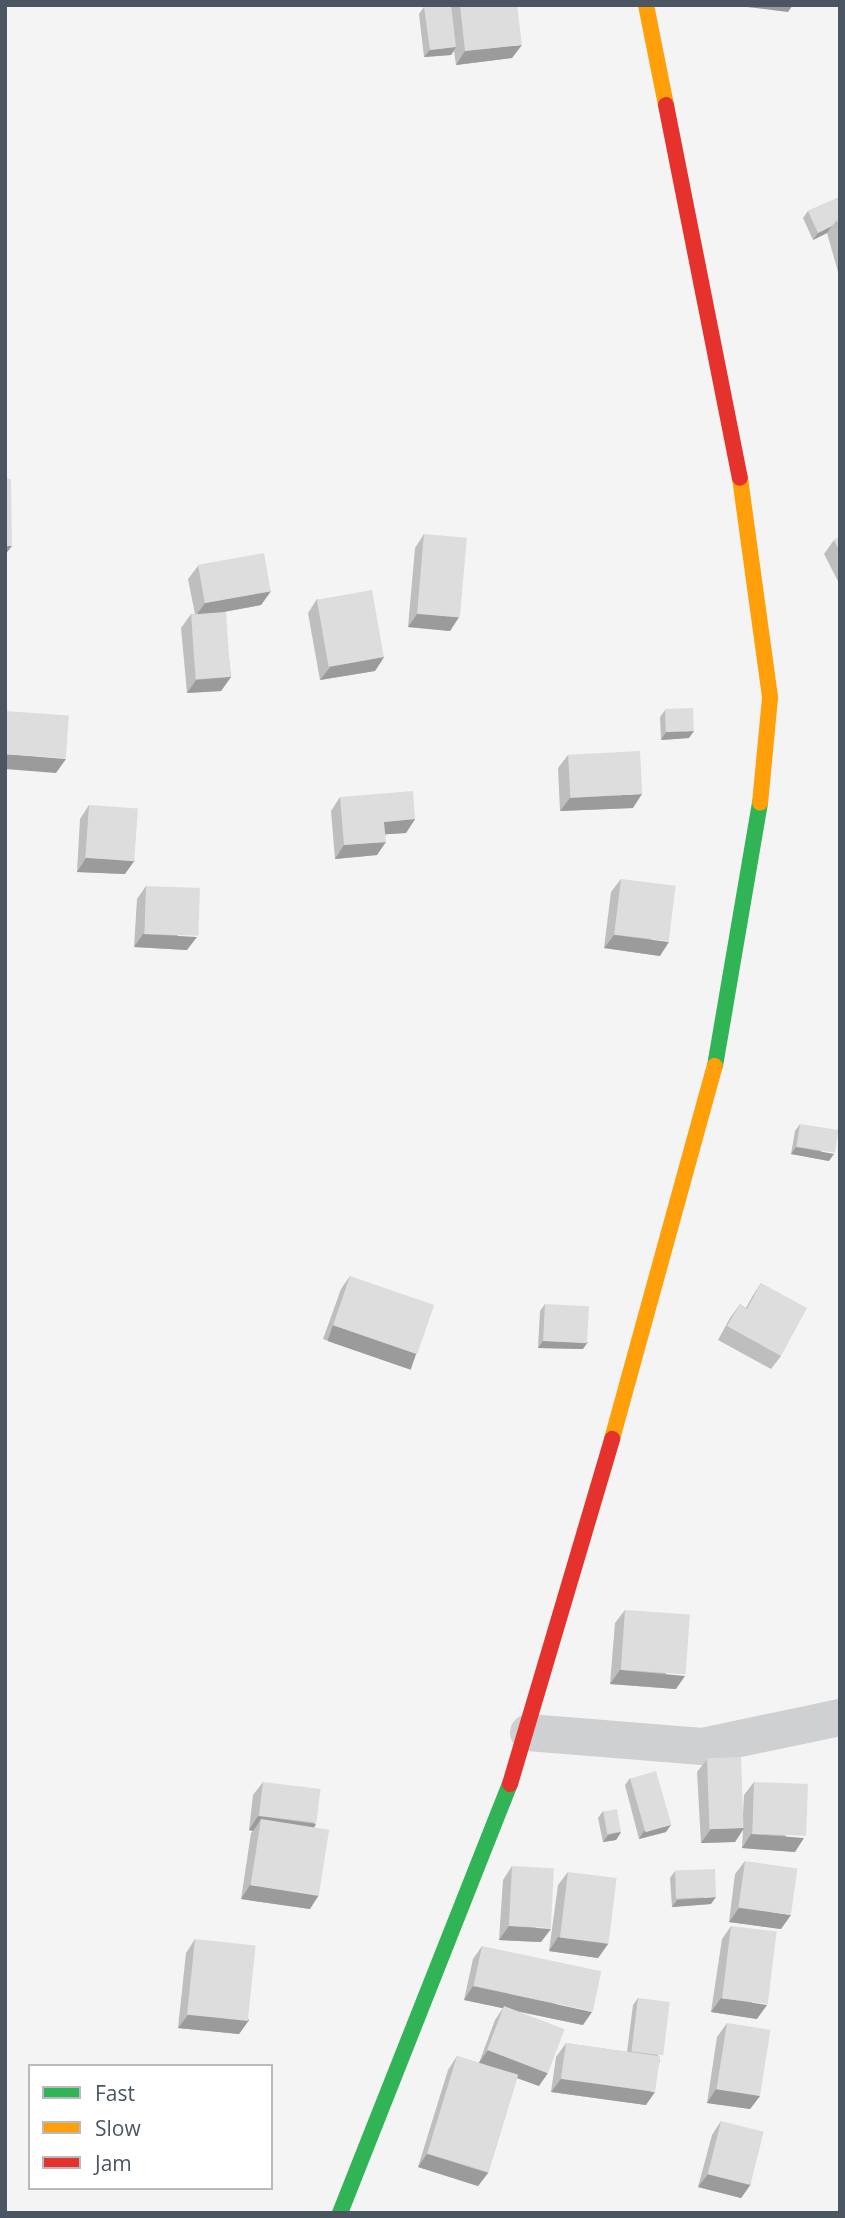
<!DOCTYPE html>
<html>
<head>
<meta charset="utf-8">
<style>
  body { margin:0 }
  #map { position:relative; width:845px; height:2218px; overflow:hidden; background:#f4f4f4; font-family:"Open Sans",sans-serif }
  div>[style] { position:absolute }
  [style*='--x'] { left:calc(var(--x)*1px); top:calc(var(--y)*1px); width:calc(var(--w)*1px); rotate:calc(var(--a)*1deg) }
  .street>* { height:37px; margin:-18.5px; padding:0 18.5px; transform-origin:18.5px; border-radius:18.5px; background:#ced0d2 }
  .fast>* { height:16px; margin:-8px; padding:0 8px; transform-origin:8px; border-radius:8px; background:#30b455 }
  .slow>* { height:16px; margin:-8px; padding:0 8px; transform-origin:8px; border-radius:8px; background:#ff9f0a }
  .jam>* { height:16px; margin:-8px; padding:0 8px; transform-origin:8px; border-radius:8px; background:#e5322d }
  .wall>* { inset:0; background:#bebebf }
  .shaded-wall>* { inset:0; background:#9b9b9b; transform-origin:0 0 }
  .building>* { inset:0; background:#ddddde; transform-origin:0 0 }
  span { translate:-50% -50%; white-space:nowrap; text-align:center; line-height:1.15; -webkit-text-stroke:7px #fff; paint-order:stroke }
  .frame { position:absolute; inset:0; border:7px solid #4a5661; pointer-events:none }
  .legend { position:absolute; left:28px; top:2064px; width:245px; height:126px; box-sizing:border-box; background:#fff; border:2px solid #b7bbc0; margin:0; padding:9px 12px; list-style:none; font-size:21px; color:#4a5661 }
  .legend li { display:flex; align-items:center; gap:14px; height:35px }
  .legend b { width:35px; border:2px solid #b7bbc0 }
</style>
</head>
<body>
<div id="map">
  <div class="street">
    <div style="--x:528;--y:1732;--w:174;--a:4.6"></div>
    <div style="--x:701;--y:1746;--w:142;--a:-11.8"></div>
  </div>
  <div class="fast">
    <div style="--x:715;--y:1066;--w:267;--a:-80.3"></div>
    <div style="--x:340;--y:2213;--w:461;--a:-68.4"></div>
  </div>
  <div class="slow">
    <div style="--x:646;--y:5;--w:102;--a:78.7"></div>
    <div style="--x:740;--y:478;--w:222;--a:82.2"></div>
    <div style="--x:770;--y:698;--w:105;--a:95.4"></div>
    <div style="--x:612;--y:1439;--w:387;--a:-74.6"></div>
  </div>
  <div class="jam">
    <div style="--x:666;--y:105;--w:380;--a:78.8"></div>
    <div style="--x:510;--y:1784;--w:360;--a:-73.5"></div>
  </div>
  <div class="wall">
    <div style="clip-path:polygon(437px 5px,517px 5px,512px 58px,456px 65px,454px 51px,451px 55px,424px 57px,419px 14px,424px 7px)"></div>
    <div style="clip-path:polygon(840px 197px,840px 279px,827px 233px,813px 240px,803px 218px,808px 211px)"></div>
    <div style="clip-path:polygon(424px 534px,459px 617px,450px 631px,408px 627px,415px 548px)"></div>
    <div style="clip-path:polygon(840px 537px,840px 585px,824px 554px,834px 540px)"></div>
    <div style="clip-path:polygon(198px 566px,271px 591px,261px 605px,224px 612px,231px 677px,221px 691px,187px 693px,181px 628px,191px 614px,195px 614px,188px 579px)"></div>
    <div style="clip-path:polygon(317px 599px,384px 657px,375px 671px,320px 680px,308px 613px)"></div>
    <div style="clip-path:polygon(665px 710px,689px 738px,661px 740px,660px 717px)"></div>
    <div style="clip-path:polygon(568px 755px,633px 808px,560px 811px,558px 768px)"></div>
    <div style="clip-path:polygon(340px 797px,415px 819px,406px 833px,386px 834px,377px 855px,335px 859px,331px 811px)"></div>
    <div style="clip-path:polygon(89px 805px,125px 874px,77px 872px,80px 819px)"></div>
    <div style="clip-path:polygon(621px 879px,660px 956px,604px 948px,611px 892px)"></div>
    <div style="clip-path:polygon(146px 886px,187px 950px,134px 947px,137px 899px)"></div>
    <div style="clip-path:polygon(800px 1124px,829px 1161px,791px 1154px,795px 1131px)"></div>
    <div style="clip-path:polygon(350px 1276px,416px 1354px,406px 1368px,323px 1339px,341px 1289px)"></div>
    <div style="clip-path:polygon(761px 1283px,781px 1356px,771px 1369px,718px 1340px,730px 1318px,740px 1304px,746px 1308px,752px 1297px)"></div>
    <div style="clip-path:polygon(545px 1304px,583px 1349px,538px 1348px,540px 1311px)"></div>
    <div style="clip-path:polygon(625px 1610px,676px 1689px,610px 1684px,615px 1623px)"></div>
    <div style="clip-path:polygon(707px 1759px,743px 1814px,744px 1795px,754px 1782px,795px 1852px,742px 1848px,743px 1830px,735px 1842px,701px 1843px,697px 1772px)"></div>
    <div style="clip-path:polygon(630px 1778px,666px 1832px,639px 1839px,625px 1785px)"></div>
    <div style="clip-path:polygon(263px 1782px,316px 1824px,314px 1828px,310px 1909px,241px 1899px,251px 1833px,253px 1831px,249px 1830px,253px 1795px)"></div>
    <div style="clip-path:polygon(603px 1811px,621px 1832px,616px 1840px,603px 1842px,598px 1818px)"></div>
    <div style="clip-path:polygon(745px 1861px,781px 1929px,729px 1922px,735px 1874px)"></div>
    <div style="clip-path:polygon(512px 1866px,541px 1942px,499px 1940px,503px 1880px)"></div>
    <div style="clip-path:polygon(675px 1871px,711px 1904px,672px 1907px,670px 1878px)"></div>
    <div style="clip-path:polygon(568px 1872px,608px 1944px,598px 1958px,549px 1951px,558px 1885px)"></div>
    <div style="clip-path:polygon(731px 1926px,757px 2019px,711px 2012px,722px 1939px)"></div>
    <div style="clip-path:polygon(195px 1939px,249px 2020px,239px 2034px,178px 2028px,186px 1953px)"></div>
    <div style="clip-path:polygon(482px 1946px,583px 2025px,520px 2012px,539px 2086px,517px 2078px,488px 2173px,478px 2186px,418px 2167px,448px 2070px,457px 2056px,479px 2063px,495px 2020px,503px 2008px,464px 2000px,473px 1959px)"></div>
    <div style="clip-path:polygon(638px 1998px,660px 2061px,646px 2105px,551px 2092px,556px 2057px,566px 2043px,627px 2052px,633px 2005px)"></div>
    <div style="clip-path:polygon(727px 2023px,760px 2096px,750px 2109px,707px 2103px,717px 2037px)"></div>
    <div style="clip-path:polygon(721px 2121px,751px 2184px,741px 2198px,698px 2187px,712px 2135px)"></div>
  </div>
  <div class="shaded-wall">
    <div style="clip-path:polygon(749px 5px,793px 5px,788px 12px,747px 7px)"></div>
    <div style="clip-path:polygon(522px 45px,512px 58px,456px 65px,465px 51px)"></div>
    <div style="clip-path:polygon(456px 47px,451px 55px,424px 57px,430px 50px)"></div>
    <div style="clip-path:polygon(832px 226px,827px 233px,813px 240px,818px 233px)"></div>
    <div style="clip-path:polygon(5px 546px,12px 546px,5px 555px)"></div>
    <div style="clip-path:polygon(271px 591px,261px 605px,195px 617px,205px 603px)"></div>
    <div style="clip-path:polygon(417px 614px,459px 617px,450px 631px,408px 627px)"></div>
    <div style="clip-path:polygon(384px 657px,375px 671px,320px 680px,330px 667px)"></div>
    <div style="clip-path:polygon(231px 677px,221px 691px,187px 693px,196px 680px)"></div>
    <div style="clip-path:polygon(694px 731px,689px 738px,661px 740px,666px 732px)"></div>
    <div style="clip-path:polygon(5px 754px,66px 759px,56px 773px,5px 769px)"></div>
    <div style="clip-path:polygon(642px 794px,633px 808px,560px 811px,570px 798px)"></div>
    <div style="clip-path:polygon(415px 819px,406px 833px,375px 835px,384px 822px)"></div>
    <div style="clip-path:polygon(386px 842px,377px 855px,335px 859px,344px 845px)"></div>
    <div style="clip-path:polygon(86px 858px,135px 860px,125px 874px,77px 872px)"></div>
    <div style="clip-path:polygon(143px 934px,197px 937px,187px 950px,134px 947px)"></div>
    <div style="clip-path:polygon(614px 935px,669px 942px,660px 956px,604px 948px)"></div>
    <div style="clip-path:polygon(796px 1147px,834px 1154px,829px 1161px,791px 1154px)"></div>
    <div style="left:333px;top:1325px;width:88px;height:17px;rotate:19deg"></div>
    <div style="clip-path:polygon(543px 1341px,588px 1342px,583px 1349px,538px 1348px)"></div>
    <div style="clip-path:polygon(620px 1670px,685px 1676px,676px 1689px,610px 1684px)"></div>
    <div style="clip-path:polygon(258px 1816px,316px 1824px,307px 1838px,261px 1819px,253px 1831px,249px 1830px)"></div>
    <div style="clip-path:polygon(671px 1825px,666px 1832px,639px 1839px,644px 1831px)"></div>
    <div style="clip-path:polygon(744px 1828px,735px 1842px,701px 1843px,711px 1829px)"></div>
    <div style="clip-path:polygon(621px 1832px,616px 1840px,603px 1842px,608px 1835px)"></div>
    <div style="clip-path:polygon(751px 1834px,804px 1838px,795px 1852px,742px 1848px)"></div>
    <div style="clip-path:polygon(250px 1885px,319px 1895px,310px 1909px,241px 1899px)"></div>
    <div style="clip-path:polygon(716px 1897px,711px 1904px,672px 1907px,677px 1900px)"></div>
    <div style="clip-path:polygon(739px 1908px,791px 1915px,781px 1929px,729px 1922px)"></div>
    <div style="clip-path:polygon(509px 1926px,551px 1929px,541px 1942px,499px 1940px)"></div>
    <div style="clip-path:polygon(558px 1937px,608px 1944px,598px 1958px,549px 1951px)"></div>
    <div style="clip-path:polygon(473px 1986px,592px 2012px,583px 2025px,464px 2000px)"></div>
    <div style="clip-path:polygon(721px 1998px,767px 2005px,757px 2019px,711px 2012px)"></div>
    <div style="clip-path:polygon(188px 2015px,249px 2020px,239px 2034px,178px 2028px)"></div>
    <div style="clip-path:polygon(488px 2050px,548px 2073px,539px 2086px,478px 2064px)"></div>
    <div style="clip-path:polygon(561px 2079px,655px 2092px,646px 2105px,551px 2092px)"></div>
    <div style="clip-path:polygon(716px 2089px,760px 2096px,750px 2109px,707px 2103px)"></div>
    <div style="clip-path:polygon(427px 2154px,488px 2173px,478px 2186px,418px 2167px)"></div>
    <div style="clip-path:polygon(708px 2174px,751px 2184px,741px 2198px,698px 2187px)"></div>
  </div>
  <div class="building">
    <div style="clip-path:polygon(437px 5px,451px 5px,456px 47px,430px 50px,424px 7px)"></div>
    <div style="clip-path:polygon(460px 5px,517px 5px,522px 45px,465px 51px)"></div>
    <div style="clip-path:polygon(840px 197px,840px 219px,837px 220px,832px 226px,818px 233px,808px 211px)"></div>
    <div style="clip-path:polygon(840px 219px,840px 231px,837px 220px)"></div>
    <div style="clip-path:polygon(5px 479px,11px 479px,12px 546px,5px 546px)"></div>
    <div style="left:424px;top:534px;width:43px;height:80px;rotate:5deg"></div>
    <div style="clip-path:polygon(840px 537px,840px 552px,834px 540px)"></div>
    <div style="left:264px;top:553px;width:39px;height:67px;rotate:80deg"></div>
    <div style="left:372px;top:590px;width:68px;height:56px;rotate:80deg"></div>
    <div style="left:226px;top:612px;width:65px;height:35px;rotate:86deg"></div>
    <div style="left:693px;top:708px;width:23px;height:28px;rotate:88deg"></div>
    <div style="left:5px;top:711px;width:64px;height:43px;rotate:4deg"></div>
    <div style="left:640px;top:751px;width:43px;height:72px;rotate:87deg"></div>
    <div style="clip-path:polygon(413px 791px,415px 819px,384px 822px,386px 842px,344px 845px,340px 797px)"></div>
    <div style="left:89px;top:805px;width:49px;height:53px;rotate:4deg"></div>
    <div style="left:621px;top:879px;width:55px;height:56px;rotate:7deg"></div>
    <div style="left:146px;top:886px;width:54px;height:48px;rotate:2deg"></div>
    <div style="left:800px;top:1124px;width:39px;height:23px;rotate:9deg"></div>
    <div style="left:350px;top:1276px;width:89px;height:52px;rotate:19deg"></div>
    <div style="clip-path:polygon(761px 1283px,807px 1308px,781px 1356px,727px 1326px,740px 1304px,747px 1309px)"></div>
    <div style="left:545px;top:1304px;width:44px;height:37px;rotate:3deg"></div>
    <div style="left:625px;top:1610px;width:65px;height:60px;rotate:4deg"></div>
    <div style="left:741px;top:1757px;width:71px;height:34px;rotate:88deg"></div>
    <div style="left:656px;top:1771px;width:56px;height:27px;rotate:74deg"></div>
    <div style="left:263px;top:1782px;width:58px;height:34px;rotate:7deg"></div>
    <div style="left:754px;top:1782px;width:54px;height:52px;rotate:2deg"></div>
    <div style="left:617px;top:1809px;width:23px;height:14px;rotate:80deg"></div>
    <div style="left:261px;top:1819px;width:69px;height:67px;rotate:9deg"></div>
    <div style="left:745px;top:1861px;width:53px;height:47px;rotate:8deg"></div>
    <div style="left:512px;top:1866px;width:42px;height:60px;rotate:3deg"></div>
    <div style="left:715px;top:1869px;width:28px;height:40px;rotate:88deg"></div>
    <div style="left:568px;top:1872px;width:49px;height:66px;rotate:7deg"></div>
    <div style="left:731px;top:1926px;width:46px;height:73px;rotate:7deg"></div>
    <div style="left:195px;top:1939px;width:61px;height:76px;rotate:6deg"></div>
    <div style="left:482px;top:1946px;width:122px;height:41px;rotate:12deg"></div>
    <div style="left:638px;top:1998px;width:32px;height:54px;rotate:7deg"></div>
    <div style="left:504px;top:2006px;width:65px;height:47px;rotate:21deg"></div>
    <div style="left:727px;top:2023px;width:44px;height:67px;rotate:9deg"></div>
    <div style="left:566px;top:2043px;width:95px;height:36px;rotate:8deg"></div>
    <div style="left:457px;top:2056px;width:64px;height:102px;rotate:17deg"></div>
    <div style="left:721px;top:2121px;width:44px;height:55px;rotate:14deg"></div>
  </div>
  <div class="frame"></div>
  <ul class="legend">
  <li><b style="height:9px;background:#30b455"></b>Fast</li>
  <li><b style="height:9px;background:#ff9f0a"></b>Slow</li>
  <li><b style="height:9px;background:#e5322d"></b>Jam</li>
  </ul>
</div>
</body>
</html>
